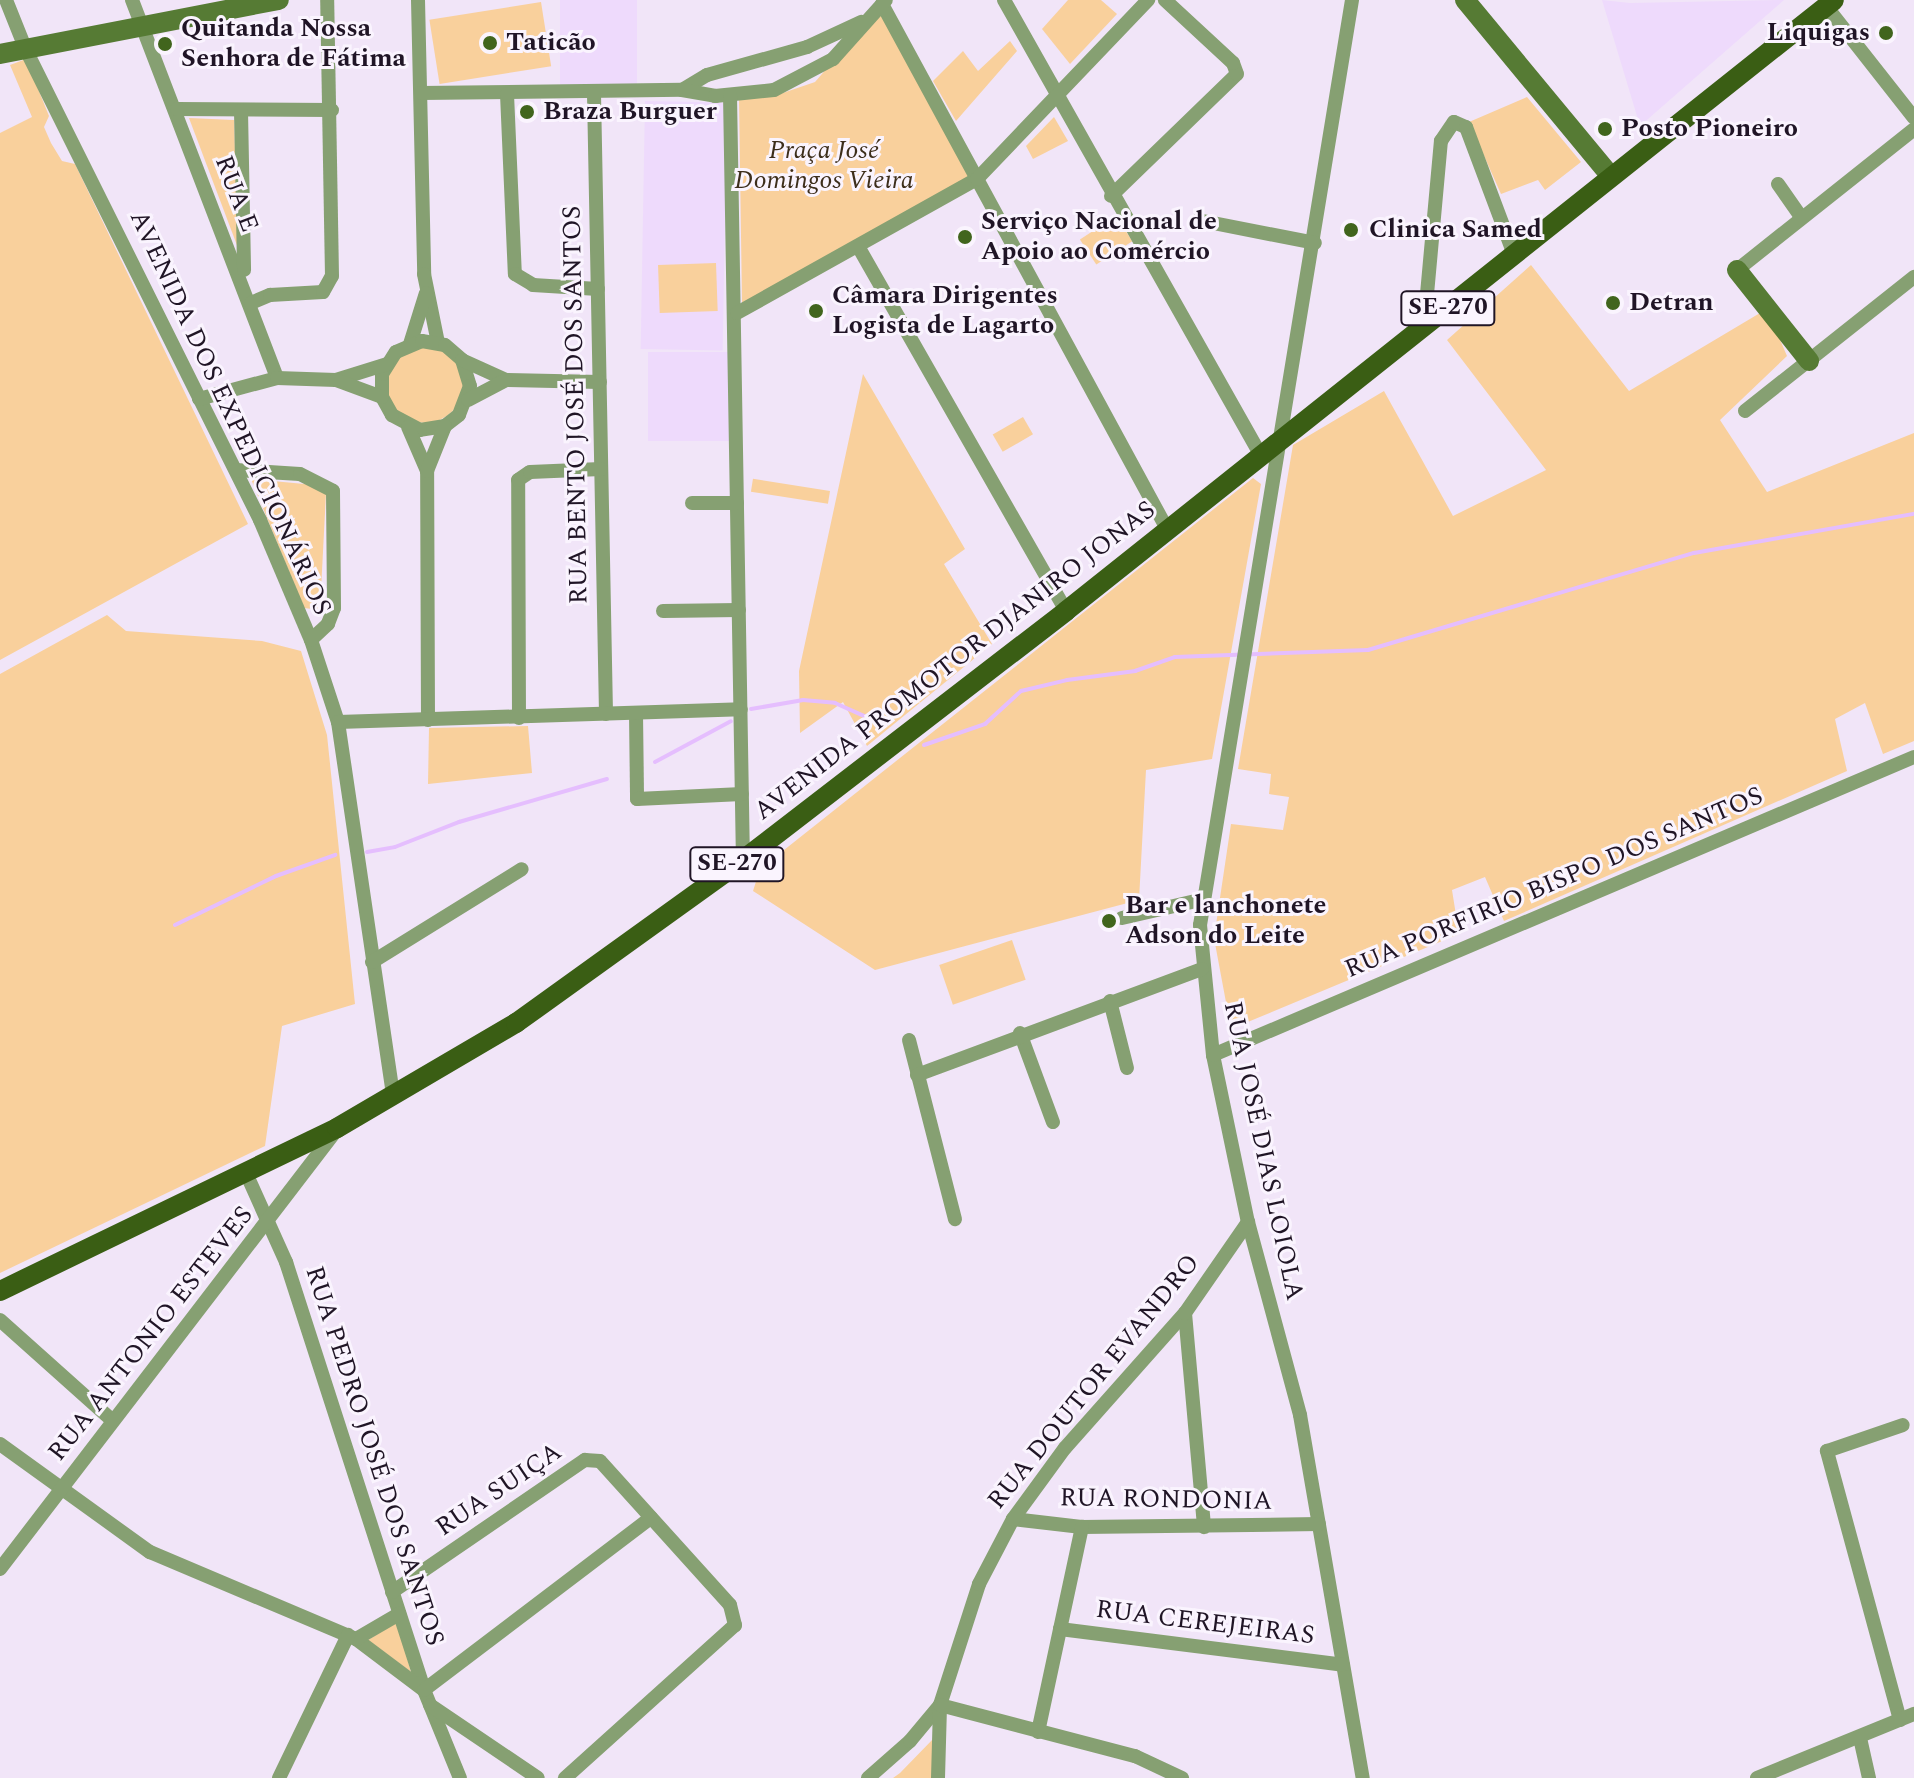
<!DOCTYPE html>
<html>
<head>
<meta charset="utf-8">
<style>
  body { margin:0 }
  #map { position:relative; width:1914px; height:1778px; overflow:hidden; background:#f1e5f8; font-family:Spectral,serif }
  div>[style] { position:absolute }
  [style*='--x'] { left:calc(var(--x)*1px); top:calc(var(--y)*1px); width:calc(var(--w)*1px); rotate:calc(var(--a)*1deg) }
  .built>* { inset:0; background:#eedafc; transform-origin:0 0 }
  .green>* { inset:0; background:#f9d09c; transform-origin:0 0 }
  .round { border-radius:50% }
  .stream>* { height:4px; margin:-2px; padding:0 2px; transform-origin:2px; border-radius:2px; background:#e5befe }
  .street>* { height:14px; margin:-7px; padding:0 7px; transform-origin:7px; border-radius:7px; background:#86a072 }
  .secondary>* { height:20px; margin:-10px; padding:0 10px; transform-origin:10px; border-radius:10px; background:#567b34 }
  .primary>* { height:20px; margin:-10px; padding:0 10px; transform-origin:10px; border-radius:10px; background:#3a5e14 }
  .dots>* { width:22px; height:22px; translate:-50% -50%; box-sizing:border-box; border:4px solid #faf4fe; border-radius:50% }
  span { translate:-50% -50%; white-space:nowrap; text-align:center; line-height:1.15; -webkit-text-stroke:6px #faf4fe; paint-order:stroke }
  .shield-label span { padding:2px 6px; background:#faf4fe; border:2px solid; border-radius:6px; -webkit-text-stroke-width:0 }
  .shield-label { font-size:24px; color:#201526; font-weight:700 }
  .poi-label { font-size:26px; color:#201526; font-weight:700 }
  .left { translate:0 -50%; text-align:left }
  .right { translate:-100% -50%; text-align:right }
  .park-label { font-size:26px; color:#3d2e1b; font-style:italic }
  .street-label { font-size:26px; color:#201526 }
</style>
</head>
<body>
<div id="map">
  <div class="built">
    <div style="left:560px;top:0;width:77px;height:86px"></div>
    <div style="clip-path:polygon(1602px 0,1630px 3px,1784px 0,1640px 126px)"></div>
    <div style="left:645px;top:101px;width:82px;height:248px;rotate:1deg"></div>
    <div style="left:648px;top:352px;width:82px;height:89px"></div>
  </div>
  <div class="green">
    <div style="clip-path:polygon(1068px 0,1101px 0,1117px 14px,1070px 64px,1042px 29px)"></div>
    <div style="left:541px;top:2px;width:65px;height:113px;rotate:81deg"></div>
    <div style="clip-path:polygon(879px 8px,971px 177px,742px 303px,739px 98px,774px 96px,815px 82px)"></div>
    <div style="clip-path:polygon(1010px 41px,1017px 51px,956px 121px,933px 81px,963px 51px,978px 71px)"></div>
    <div style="clip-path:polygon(26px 59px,49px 116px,44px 127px,51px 143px,62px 161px,75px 164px,248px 524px,0 660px,0 133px,32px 117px,10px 65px)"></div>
    <div style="clip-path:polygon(1527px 97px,1581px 162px,1545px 190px,1538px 180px,1501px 194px,1469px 122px)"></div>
    <div style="clip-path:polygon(1054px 117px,1068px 141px,1033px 159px,1026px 146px)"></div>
    <div style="clip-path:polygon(189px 118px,234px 120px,238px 248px)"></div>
    <div style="left:1116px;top:216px;width:30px;height:43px;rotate:57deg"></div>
    <div style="left:716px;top:263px;width:48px;height:58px;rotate:88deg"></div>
    <div style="clip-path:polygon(1531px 265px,1629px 391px,1760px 313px,1775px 328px,1787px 356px,1720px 420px,1767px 492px,1914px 433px,1914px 741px,1883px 754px,1865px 703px,1835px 719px,1847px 771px,1504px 921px,1485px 877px,1452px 890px,1459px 934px,1231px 1029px,1214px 938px,1231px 824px,1283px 830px,1289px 797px,1269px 794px,1271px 774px,1238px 769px,1293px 445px,1384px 391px,1453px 516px,1546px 470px,1447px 340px)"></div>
    <div class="round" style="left:387px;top:347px;width:76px;height:76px"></div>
    <div style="clip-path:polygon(863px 374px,965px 549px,944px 564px,992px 644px,867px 746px,843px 702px,800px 733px,799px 671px)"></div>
    <div style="left:1023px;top:417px;width:20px;height:35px;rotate:60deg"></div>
    <div style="clip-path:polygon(1253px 478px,1261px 484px,1212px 759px,1146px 770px,1139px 900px,875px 970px,753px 891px,760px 869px)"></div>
    <div style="clip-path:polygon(251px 479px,315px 485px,326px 493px,320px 610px,304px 608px)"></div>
    <div style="left:830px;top:491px;width:13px;height:78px;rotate:99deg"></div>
    <div style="clip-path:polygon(107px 615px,126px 631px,262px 641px,301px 651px,327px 735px,355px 1004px,282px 1026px,265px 1146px,0 1273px,0 674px)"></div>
    <div style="clip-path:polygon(528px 726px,532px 773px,428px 784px,429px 728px)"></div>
    <div style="left:1012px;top:940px;width:42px;height:77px;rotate:71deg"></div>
    <div style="clip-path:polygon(397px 1622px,411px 1672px,368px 1640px)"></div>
    <div style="clip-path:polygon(934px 1738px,933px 1778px,893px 1778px,900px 1773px)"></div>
  </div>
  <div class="stream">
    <div style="--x:751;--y:709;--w:53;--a:-9.8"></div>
    <div style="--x:803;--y:700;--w:32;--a:5"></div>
    <div style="--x:835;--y:703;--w:42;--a:24.1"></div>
    <div style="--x:924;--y:745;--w:65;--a:-19"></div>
    <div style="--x:985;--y:724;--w:49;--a:-42.5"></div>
    <div style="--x:1021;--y:691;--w:47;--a:-13.4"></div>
    <div style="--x:1067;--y:680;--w:69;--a:-7.5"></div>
    <div style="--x:1135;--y:671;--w:42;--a:-19.3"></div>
    <div style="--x:1175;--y:657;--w:193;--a:-2.1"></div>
    <div style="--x:1368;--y:650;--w:340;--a:-16.6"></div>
    <div style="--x:1694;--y:553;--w:223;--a:-10.1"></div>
    <div style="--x:655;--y:762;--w:86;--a:-28.3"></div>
    <div style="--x:367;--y:852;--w:28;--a:-10"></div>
    <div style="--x:395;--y:847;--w:69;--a:-21.3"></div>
    <div style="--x:459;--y:822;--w:154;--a:-16.2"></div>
    <div style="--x:175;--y:925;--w:112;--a:-25.9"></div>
    <div style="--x:276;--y:876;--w:63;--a:-19.6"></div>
  </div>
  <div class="street">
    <div style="--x:6;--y:0;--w:54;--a:68.2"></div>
    <div style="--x:26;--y:50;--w:525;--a:63.53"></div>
    <div style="--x:260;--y:520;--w:130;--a:67"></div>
    <div style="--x:311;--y:640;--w:86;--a:71.8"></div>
    <div style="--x:338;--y:722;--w:377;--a:81.6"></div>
    <div style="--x:132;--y:0;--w:405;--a:69"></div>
    <div style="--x:418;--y:0;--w:274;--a:88.7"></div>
    <div style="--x:424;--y:274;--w:70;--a:78.5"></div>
    <div style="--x:1004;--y:0;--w:521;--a:60.58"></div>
    <div style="--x:1352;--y:0;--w:937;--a:99.33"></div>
    <div style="--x:1200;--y:925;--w:131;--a:84.3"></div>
    <div style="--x:1213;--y:1055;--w:171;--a:78.2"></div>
    <div style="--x:1248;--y:1222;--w:200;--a:74.9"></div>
    <div style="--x:1300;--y:1415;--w:368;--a:80.2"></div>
    <div style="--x:882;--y:4;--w:597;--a:61.5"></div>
    <div style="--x:1826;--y:6;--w:142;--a:51.8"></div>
    <div style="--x:682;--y:90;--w:29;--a:-31"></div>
    <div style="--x:707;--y:75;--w:104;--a:-15.6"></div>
    <div style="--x:807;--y:47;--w:60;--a:-24.8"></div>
    <div style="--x:421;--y:93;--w:261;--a:-0.7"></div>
    <div style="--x:682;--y:90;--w:34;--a:10"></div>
    <div style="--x:715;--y:96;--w:59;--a:-5.8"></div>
    <div style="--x:774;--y:90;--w:67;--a:-27.7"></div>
    <div style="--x:833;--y:59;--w:79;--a:-48.1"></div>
    <div style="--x:507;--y:94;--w:180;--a:87.5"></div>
    <div style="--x:515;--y:274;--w:21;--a:31"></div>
    <div style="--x:533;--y:285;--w:65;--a:3.5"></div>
    <div style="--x:594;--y:94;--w:620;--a:88.89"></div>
    <div style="--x:730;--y:95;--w:765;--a:89.03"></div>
    <div style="--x:177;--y:109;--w:155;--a:0.4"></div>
    <div style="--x:241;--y:111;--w:159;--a:88.9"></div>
    <div style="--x:1778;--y:184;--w:40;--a:55.1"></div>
    <div style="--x:1111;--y:196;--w:175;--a:-44.1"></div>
    <div style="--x:1237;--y:74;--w:12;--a:-110"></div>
    <div style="--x:1233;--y:63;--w:93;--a:-137.2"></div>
    <div style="--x:1198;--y:220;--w:119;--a:11.1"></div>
    <div style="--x:859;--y:248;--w:418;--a:60.3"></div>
    <div style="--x:1737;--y:270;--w:226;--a:-38.5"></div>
    <div style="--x:251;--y:303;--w:21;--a:-23"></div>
    <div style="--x:270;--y:295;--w:53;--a:-3.2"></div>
    <div style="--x:323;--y:292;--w:18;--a:-61"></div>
    <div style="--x:332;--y:276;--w:276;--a:-91"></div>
    <div style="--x:737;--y:313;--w:275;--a:-29.2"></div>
    <div style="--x:977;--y:179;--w:248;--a:-46.3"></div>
    <div style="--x:1424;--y:327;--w:187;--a:-84.8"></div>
    <div style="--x:1441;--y:141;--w:23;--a:-56"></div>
    <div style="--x:1454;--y:122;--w:13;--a:23"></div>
    <div style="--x:1466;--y:127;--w:137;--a:69.4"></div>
    <div style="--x:410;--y:344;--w:53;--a:-72.6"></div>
    <div style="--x:462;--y:360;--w:27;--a:73"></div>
    <div style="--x:470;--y:386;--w:31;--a:111"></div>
    <div style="--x:459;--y:415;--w:18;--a:142"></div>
    <div style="--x:445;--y:426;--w:25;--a:171"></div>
    <div style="--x:420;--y:430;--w:32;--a:-152"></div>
    <div style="--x:392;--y:415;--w:21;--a:-119"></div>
    <div style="--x:382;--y:397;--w:23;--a:-90"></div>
    <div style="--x:382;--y:374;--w:26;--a:-58"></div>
    <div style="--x:396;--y:352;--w:28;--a:-23"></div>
    <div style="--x:422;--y:341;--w:23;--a:10"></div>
    <div style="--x:445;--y:345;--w:23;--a:41"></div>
    <div style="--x:462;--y:360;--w:48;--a:24.4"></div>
    <div style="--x:506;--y:380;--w:94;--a:1.2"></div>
    <div style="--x:336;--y:380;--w:53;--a:-17.4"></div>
    <div style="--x:199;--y:399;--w:81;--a:-15.1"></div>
    <div style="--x:277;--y:378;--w:59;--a:1.9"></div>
    <div style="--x:336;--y:380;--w:49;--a:20.3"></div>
    <div style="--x:468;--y:400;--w:43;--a:-27.8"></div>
    <div style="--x:1745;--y:411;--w:216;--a:-38.4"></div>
    <div style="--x:408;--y:427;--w:48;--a:66.6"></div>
    <div style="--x:236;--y:470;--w:64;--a:3.6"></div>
    <div style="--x:300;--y:474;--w:37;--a:27"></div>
    <div style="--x:333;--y:491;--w:117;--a:89.5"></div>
    <div style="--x:334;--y:608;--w:17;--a:111"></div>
    <div style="--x:328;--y:624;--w:23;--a:137"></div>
    <div style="--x:692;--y:503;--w:45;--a:0"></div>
    <div style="--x:663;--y:611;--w:76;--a:-0.8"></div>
    <div style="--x:636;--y:713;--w:86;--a:89.3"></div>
    <div style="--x:637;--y:799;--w:105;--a:-2.7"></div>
    <div style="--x:519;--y:718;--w:238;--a:-90.2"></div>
    <div style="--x:518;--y:480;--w:14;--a:-34"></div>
    <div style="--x:530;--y:472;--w:71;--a:-2.4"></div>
    <div style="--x:428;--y:720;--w:249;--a:-90.2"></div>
    <div style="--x:427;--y:471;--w:48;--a:-68.2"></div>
    <div style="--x:338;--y:722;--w:403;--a:-1.8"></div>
    <div style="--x:1122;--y:918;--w:84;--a:-13"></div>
    <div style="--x:372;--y:962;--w:176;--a:-31.8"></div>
    <div style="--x:1110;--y:1001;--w:69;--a:75.8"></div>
    <div style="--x:1020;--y:1033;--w:95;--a:69.7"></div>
    <div style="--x:909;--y:1040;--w:185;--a:75.6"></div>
    <div style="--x:1213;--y:1055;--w:762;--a:-23.03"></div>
    <div style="--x:917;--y:1075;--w:304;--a:-20.4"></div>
    <div style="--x:246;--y:1173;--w:98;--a:65.8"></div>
    <div style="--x:286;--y:1262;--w:450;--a:72.1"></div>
    <div style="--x:424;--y:1690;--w:95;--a:67.8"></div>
    <div style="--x:1185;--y:1313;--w:215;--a:84.9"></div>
    <div style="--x:0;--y:1320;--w:150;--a:41.8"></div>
    <div style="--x:0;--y:1444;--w:185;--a:35.8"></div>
    <div style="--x:150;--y:1552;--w:224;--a:22.9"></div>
    <div style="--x:356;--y:1639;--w:85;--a:36.9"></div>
    <div style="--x:424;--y:1690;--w:285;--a:-37.2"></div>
    <div style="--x:1013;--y:1519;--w:69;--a:6.6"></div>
    <div style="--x:1082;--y:1527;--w:237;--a:-0.7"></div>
    <div style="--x:0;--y:1569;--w:551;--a:-52.53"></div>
    <div style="--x:392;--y:1592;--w:234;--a:-34.4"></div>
    <div style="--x:585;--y:1460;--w:15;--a:4"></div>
    <div style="--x:600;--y:1461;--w:194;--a:47.9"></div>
    <div style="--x:730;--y:1605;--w:21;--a:76"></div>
    <div style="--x:735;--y:1625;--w:229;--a:138"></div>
    <div style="--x:1060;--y:1629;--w:285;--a:7.2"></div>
    <div style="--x:356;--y:1639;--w:50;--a:-30.2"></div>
    <div style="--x:430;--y:1705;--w:130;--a:34.1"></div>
    <div style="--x:1900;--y:1720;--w:279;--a:-105.2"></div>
    <div style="--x:1827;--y:1451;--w:80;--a:-18.9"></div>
    <div style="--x:1038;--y:1732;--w:210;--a:-77.9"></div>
    <div style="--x:1860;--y:1738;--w:41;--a:77.3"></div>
    <div style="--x:279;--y:1778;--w:159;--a:-64.2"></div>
    <div style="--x:868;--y:1778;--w:56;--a:-41.4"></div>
    <div style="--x:910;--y:1741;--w:47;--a:-50.2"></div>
    <div style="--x:940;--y:1705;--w:127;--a:-72.1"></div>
    <div style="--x:979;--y:1584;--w:73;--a:-62.4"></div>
    <div style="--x:1013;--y:1519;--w:88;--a:-53.8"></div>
    <div style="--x:1065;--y:1448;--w:181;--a:-48.4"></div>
    <div style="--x:1185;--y:1313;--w:111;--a:-55.3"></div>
    <div style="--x:938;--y:1778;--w:73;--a:-88.4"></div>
    <div style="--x:940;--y:1705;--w:202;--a:14.7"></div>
    <div style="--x:1135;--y:1756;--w:52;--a:25.1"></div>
    <div style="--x:1757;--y:1778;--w:170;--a:-22.2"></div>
  </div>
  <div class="secondary">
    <div style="--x:1465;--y:0;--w:227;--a:50.4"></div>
    <div style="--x:0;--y:54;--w:284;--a:-11"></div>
    <div style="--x:1737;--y:270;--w:116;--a:51.6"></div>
  </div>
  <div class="primary">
    <div style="--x:0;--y:1291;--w:374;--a:-25.8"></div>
    <div style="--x:337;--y:1128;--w:208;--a:-30.4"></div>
    <div style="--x:516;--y:1023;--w:279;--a:-35.7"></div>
    <div style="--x:743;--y:860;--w:408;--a:-37.6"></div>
    <div style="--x:1066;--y:611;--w:981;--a:-38.5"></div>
  </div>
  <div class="dots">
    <div style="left:1886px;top:33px;background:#41651d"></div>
    <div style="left:490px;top:43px;background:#41651d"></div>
    <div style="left:165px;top:44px;background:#41651d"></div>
    <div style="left:527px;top:112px;background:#41651d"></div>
    <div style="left:1605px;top:129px;background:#41651d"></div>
    <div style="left:1351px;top:230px;background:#41651d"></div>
    <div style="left:965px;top:237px;background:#41651d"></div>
    <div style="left:1613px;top:303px;background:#41651d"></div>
    <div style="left:816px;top:311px;background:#41651d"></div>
    <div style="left:1109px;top:921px;background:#41651d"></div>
  </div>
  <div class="shield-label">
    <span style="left:1448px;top:308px">SE-270</span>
    <span style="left:737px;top:864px">SE-270</span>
  </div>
  <div class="poi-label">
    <span class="left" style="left:181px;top:44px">Quitanda Nossa<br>Senhora de Fátima</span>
    <span class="right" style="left:1870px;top:33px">Liquigas</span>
    <span class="left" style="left:506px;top:43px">Taticão</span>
    <span class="left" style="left:543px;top:112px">Braza Burguer</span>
    <span class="left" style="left:1621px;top:129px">Posto Pioneiro</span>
    <span class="left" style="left:981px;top:237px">Serviço Nacional de<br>Apoio ao Comércio</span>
    <span class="left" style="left:1369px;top:230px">Clinica Samed</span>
    <span class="left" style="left:832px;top:311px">Câmara Dirigentes<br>Logista de Lagarto</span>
    <span class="left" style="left:1629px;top:303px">Detran</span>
    <span class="left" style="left:1125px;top:921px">Bar e lanchonete<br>Adson do Leite</span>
  </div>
  <div class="park-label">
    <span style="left:824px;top:166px">Praça José<br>Domingos Vieira</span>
  </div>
  <div class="street-label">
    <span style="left:236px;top:194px;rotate:69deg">RUA E</span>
    <span style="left:576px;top:405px;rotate:-91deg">RUA BENTO JOSÉ DOS SANTOS</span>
    <span style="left:230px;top:413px;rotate:65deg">AVENIDA DOS EXPEDICIONÁRIOS</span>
    <span style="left:955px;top:661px;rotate:-38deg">AVENIDA PROMOTOR DJANIRO JONAS</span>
    <span style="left:1554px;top:883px;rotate:-23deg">RUA PORFIRIO BISPO DOS SANTOS</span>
    <span style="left:1263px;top:1151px;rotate:78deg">RUA JOSÉ DIAS LOIOLA</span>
    <span style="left:151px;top:1334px;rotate:-52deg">RUA ANTONIO ESTEVES</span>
    <span style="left:1094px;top:1382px;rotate:-51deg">RUA DOUTOR EVANDRO</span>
    <span style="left:374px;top:1456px;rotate:72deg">RUA PEDRO JOSÉ DOS SANTOS</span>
    <span style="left:499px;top:1490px;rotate:-34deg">RUA SUIÇA</span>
    <span style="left:1166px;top:1500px;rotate:1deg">RUA RONDONIA</span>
    <span style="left:1205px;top:1623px;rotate:7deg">RUA CEREJEIRAS</span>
  </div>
</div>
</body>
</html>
